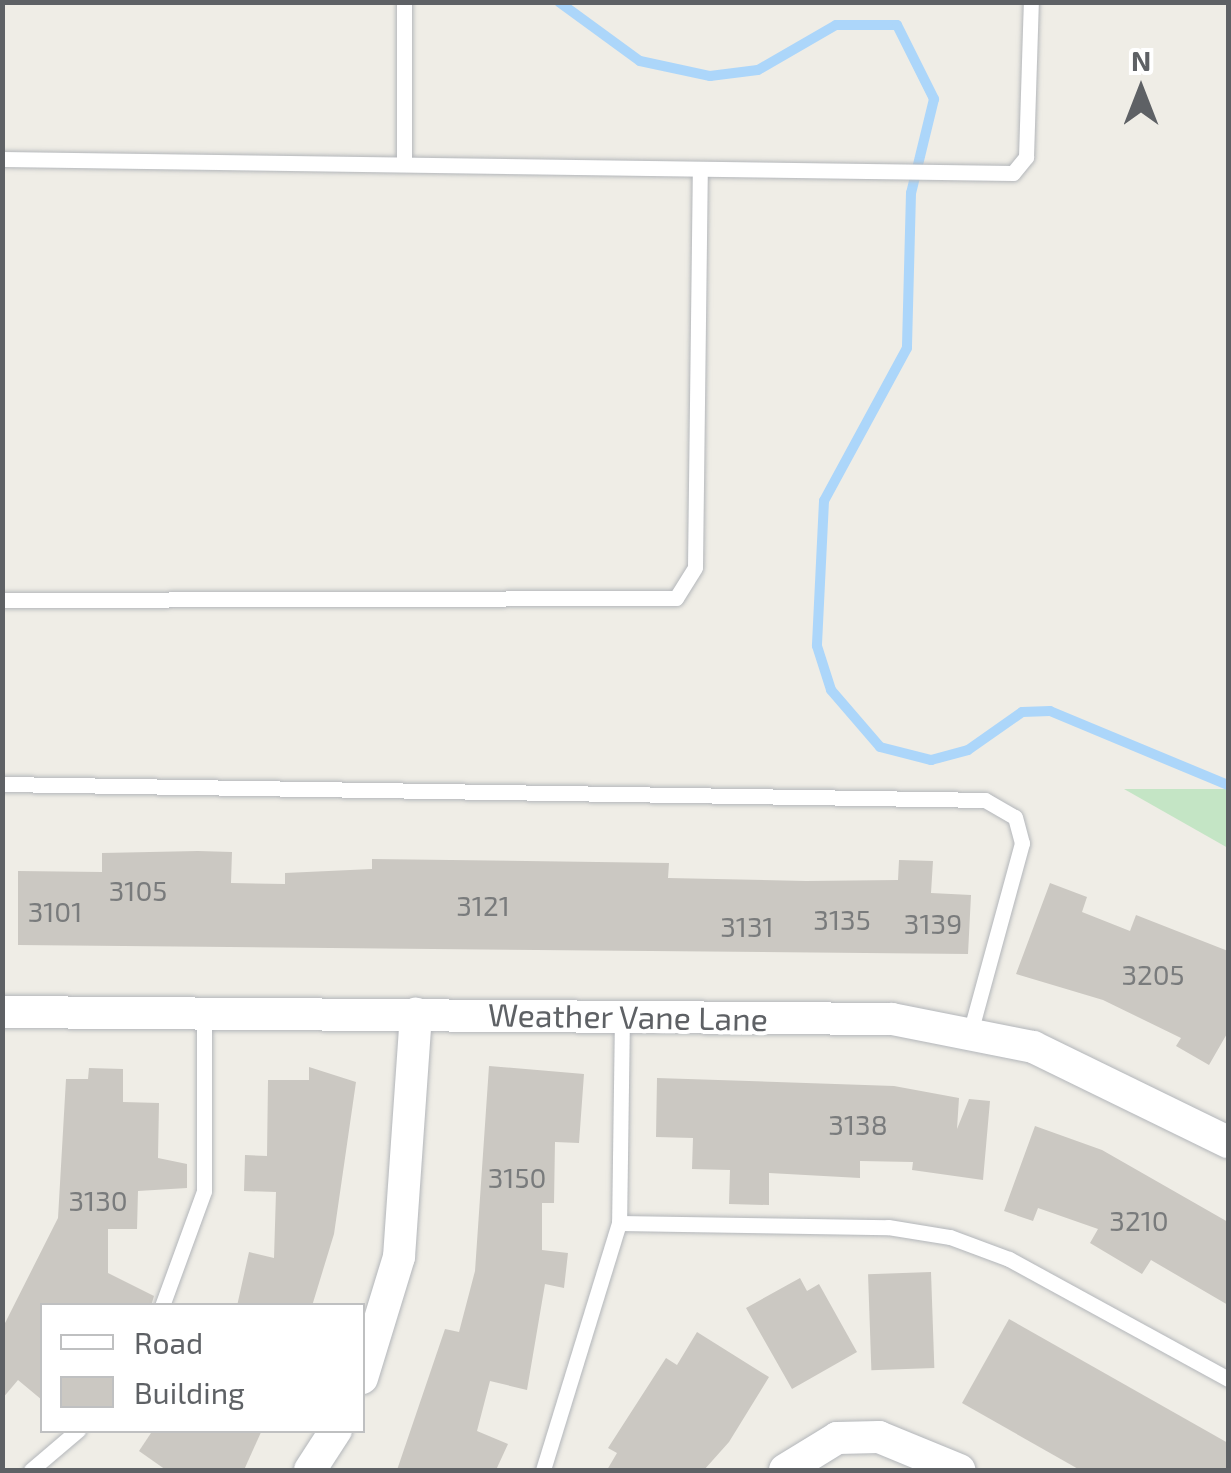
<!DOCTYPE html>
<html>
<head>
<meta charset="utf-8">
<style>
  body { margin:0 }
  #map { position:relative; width:1231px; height:1473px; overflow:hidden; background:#efede6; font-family:"Exo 2",sans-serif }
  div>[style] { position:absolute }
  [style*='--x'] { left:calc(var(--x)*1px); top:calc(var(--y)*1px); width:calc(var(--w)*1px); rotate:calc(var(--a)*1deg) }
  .green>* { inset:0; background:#c4e5c5 }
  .stream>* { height:10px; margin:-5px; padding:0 5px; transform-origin:5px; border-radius:5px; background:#acd6fa }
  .building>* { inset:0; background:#cbc8c2; transform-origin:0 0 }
  .roads { filter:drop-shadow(0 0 2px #b3b6ba) drop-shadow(0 0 2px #b3b6ba) }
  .service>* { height:15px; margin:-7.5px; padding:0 7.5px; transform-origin:7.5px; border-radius:7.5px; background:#fff }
  .minor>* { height:32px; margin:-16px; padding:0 16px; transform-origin:16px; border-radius:16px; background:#fff }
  span { translate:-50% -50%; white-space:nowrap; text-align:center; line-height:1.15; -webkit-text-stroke:8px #fff; paint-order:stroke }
  .number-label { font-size:28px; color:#797b7c }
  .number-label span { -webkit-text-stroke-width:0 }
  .street-label { font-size:32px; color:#5e6165 }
  .frame { position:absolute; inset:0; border:5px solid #5e6165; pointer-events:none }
  .legend { position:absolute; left:40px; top:1303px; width:325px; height:130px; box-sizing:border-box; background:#fff; border:2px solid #bfc0c1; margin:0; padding:12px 18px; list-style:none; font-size:30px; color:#5e6165 }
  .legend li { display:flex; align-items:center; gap:20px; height:50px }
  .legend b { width:50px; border:2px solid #bfc0c1 }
  .north { position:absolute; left:1091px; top:40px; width:100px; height:100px; -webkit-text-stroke:8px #fff; paint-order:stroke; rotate:0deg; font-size:28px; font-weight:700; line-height:40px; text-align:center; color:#5e6165 }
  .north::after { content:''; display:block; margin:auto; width:35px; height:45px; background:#5e6165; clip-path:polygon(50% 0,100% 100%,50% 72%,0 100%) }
</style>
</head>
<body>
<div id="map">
  <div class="green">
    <div style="clip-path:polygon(1124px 789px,1228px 789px,1228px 848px)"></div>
  </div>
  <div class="stream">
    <div style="--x:559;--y:2;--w:100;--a:36.1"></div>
    <div style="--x:640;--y:61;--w:72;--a:12.1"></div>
    <div style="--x:710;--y:76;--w:48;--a:-7.1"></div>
    <div style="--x:758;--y:70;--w:90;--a:-30"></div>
    <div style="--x:836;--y:25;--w:61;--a:0"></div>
    <div style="--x:897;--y:25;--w:83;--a:63.4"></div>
    <div style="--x:934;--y:99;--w:97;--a:103.7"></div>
    <div style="--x:911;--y:193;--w:155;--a:91.5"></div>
    <div style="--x:907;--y:348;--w:174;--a:118.5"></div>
    <div style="--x:824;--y:501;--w:145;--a:92.8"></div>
    <div style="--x:817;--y:646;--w:46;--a:72.3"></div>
    <div style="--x:831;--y:690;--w:75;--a:49.3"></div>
    <div style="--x:880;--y:747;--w:53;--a:14.3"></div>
    <div style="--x:931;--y:760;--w:38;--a:-15"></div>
    <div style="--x:968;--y:750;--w:66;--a:-35.1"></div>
    <div style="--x:1022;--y:712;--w:28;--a:-2"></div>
    <div style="--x:1050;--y:711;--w:193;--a:22.6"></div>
  </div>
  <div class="building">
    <div style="clip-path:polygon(198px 851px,232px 852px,231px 883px,285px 884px,285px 873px,372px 869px,372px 859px,669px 863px,668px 878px,806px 881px,898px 880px,899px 860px,933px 861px,931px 893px,971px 895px,968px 954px,18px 945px,18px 871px,102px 872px,102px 853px)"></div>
    <div style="clip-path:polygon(1050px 883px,1087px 897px,1082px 912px,1130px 931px,1136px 915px,1228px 951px,1228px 1032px,1209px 1065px,1176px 1046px,1181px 1038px,1103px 1000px,1016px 974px)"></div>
    <div style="clip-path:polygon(489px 1066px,584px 1074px,579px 1143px,555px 1142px,554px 1203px,542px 1203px,542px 1250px,568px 1253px,564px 1288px,545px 1284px,527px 1390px,490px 1381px,477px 1431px,508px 1444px,496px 1470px,397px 1470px,445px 1329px,459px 1332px,475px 1271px)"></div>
    <div style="clip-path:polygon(309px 1067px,356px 1082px,334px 1234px,312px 1306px,237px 1306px,249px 1252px,274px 1258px,276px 1192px,244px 1191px,245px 1155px,267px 1156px,268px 1080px,309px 1080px)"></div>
    <div style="clip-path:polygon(89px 1068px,123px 1069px,123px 1102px,159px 1103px,158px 1158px,187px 1164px,187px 1188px,138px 1191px,137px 1229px,108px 1229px,108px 1273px,154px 1296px,151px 1306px,42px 1306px,42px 1400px,18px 1380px,2px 1399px,2px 1329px,58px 1218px,66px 1079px,88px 1079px)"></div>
    <div style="clip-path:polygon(657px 1078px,894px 1086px,959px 1098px,957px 1129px,969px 1099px,990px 1101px,983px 1180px,912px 1170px,913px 1162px,860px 1161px,860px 1178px,769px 1173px,769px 1205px,729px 1204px,730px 1170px,692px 1169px,693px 1138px,656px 1137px)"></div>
    <div style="clip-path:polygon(1035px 1126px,1102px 1150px,1228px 1222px,1228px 1305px,1151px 1260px,1142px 1274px,1090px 1243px,1098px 1229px,1038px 1208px,1033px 1221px,1004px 1211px)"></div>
    <div style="left:931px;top:1272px;width:96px;height:63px;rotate:88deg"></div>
    <div style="clip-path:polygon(800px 1278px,807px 1291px,819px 1284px,857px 1352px,792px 1389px,746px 1308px)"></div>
    <div style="clip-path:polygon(1009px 1319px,1228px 1443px,1228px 1470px,1080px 1470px,962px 1403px)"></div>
    <div style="clip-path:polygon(697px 1332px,769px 1377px,729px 1442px,704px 1470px,607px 1470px,617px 1453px,608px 1448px,666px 1358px,677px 1365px)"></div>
    <div style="clip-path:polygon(153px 1430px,262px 1430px,244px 1470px,166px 1470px,139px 1451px)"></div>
  </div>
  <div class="roads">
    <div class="service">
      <div style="--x:2;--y:159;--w:1011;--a:0.79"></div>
      <div style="--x:1013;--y:173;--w:21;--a:-51"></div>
      <div style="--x:1026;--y:157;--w:155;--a:-88.2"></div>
      <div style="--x:404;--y:164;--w:162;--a:-90"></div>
      <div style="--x:2;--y:600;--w:674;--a:-0.17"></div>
      <div style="--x:676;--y:598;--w:36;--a:-58"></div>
      <div style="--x:695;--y:567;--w:397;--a:-89.3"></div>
      <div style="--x:2;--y:784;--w:983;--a:0.93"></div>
      <div style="--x:985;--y:800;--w:34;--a:30"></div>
      <div style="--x:1015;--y:817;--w:27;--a:75"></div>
      <div style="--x:1022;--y:843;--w:194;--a:105.3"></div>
      <div style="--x:622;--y:1015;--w:208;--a:90.8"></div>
      <div style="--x:619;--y:1223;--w:269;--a:0.9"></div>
      <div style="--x:888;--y:1227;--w:63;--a:9.2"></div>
      <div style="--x:950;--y:1237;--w:63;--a:20.4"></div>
      <div style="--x:1009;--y:1259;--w:250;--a:28.7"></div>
      <div style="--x:162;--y:1306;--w:122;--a:-69.9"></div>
      <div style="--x:204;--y:1191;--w:177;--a:-90"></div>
      <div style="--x:31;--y:1470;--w:62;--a:-40.4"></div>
      <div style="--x:543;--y:1470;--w:258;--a:-72.9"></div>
    </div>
    <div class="minor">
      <div style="--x:2;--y:1012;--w:890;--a:0.45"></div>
      <div style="--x:892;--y:1019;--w:144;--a:11.2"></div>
      <div style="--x:1033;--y:1047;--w:217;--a:26"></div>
      <div style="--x:362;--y:1378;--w:127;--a:-73"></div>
      <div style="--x:399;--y:1257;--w:244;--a:-86"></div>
      <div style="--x:310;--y:1470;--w:48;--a:-57"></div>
      <div style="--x:785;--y:1470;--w:61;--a:-31.6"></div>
      <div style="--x:837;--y:1438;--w:42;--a:-1.4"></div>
      <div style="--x:879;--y:1437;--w:87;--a:22.4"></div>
    </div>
  </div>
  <div class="number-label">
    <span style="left:138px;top:890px">3105</span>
    <span style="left:483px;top:905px">3121</span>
    <span style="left:55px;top:911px">3101</span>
    <span style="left:842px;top:919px">3135</span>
    <span style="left:933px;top:923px">3139</span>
    <span style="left:747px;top:926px">3131</span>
    <span style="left:1153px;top:974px">3205</span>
    <span style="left:858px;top:1124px">3138</span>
    <span style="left:517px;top:1177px">3150</span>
    <span style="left:98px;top:1200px">3130</span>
    <span style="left:1139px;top:1220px">3210</span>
  </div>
  <div class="street-label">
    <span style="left:628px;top:1016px;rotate:1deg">Weather Vane Lane</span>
  </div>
  <div class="frame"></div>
  <ul class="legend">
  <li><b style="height:12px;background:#fff"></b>Road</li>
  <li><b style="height:28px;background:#cbc8c2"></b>Building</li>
  </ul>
  <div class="north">N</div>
</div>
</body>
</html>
